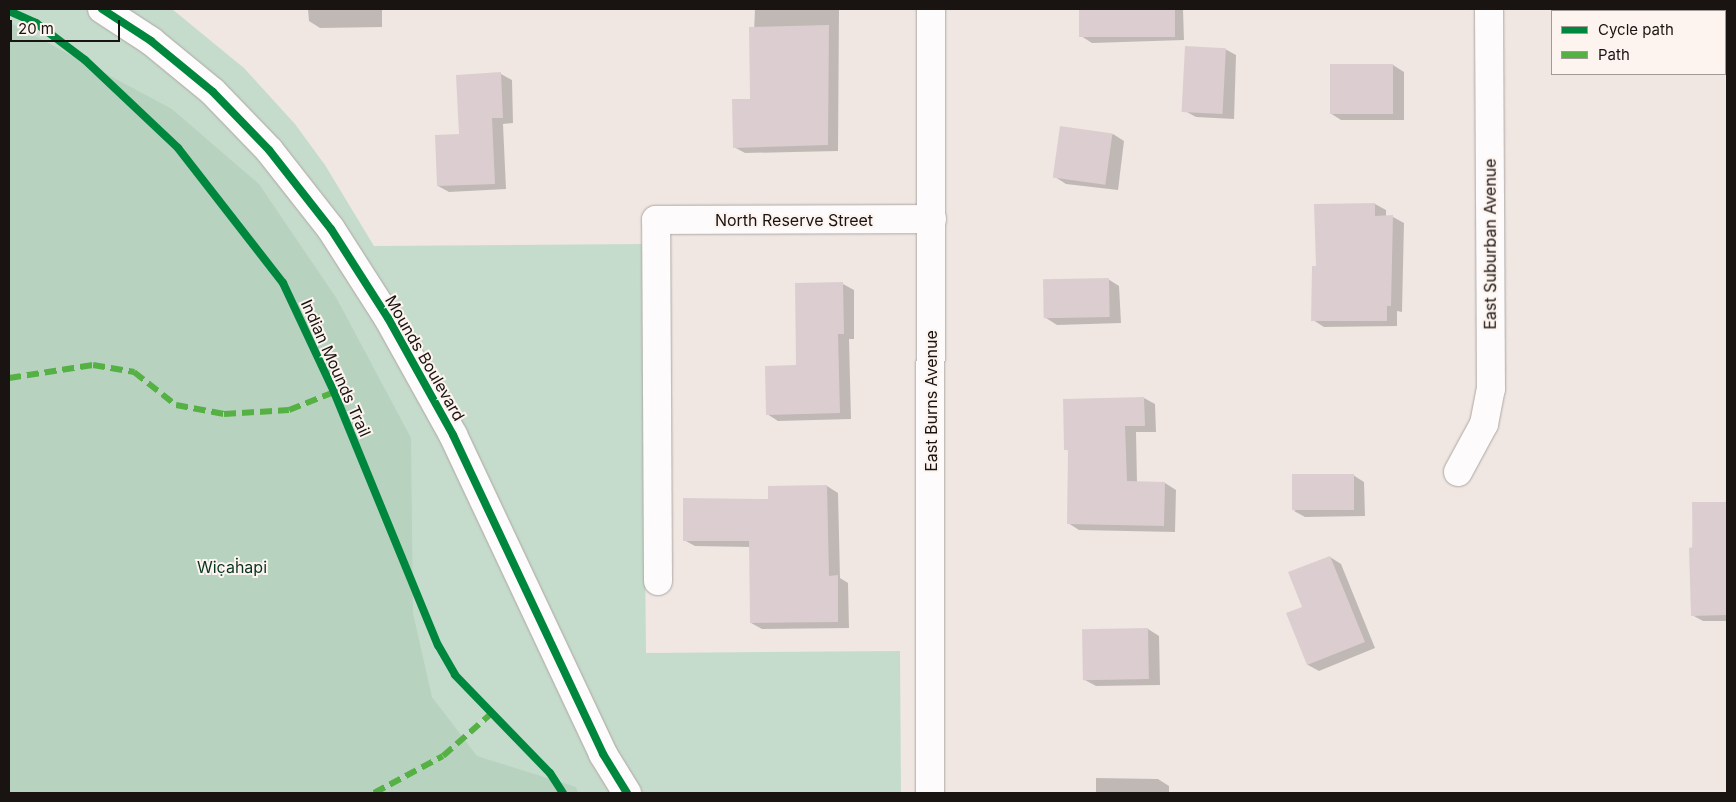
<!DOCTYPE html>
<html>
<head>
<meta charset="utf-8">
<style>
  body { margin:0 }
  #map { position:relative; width:1736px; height:802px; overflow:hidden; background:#f0e7e3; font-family:Inter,sans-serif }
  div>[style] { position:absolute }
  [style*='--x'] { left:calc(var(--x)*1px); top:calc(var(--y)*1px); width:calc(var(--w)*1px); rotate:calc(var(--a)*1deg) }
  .green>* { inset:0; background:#c5dccc }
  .forest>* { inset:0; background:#b8d2c0 }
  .shadow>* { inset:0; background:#0003 }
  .building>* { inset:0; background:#dcced0; transform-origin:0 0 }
  .roads { filter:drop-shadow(0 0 1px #ada7a3) drop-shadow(0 0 1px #ada7a3) }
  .minor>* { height:28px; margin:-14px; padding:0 14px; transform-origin:14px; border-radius:14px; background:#fdfbfb }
  .quiet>* { height:6px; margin-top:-3px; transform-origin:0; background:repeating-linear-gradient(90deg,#55b144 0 12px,transparent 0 18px) }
  .cycleway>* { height:8px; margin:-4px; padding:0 4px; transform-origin:4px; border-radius:4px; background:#00873e }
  span { translate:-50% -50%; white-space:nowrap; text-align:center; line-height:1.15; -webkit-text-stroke:4px #fef4ef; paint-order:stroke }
  .street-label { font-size:16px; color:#191311 }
  .park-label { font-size:16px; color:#053421 }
  .frame { position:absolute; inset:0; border:10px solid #191311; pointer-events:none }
  .legend { position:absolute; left:1551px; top:10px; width:175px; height:65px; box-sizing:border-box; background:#fef4ef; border:1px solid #a29a96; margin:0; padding:6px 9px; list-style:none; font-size:15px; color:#191311 }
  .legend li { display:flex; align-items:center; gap:10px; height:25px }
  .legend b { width:25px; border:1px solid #a29a96 }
  .scale { position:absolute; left:10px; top:20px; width:110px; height:22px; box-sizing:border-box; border:2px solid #191311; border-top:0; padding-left:6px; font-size:15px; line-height:18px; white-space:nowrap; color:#191311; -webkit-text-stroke:4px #fef4ef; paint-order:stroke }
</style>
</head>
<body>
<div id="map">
  <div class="green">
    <div style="clip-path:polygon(9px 9px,172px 9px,244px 68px,295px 124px,325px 165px,374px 246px,642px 244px,646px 653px,900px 651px,901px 793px,9px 793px)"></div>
  </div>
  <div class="forest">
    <div style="clip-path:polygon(9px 22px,172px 109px,259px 184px,337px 299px,411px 438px,413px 613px,432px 697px,477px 756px,576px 787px,578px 793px,9px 793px)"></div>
  </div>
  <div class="shadow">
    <div style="clip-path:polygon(308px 9px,382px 9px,382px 27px,320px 28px,309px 21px)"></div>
    <div style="clip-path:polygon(755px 9px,839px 9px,838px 151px,745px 153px,734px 147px,751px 100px)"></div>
    <div style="clip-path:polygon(1080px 9px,1183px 9px,1184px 40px,1092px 43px,1081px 36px)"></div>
    <div style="clip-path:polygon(1590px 9px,1651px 9px,1590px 11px)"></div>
    <div style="clip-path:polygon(1225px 49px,1236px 55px,1234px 119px,1196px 117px,1185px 111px)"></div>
    <div style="clip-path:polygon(1331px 65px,1393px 65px,1404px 72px,1404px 120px,1341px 120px,1330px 113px)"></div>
    <div style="clip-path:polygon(501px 74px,512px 80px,513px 123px,503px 124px,506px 189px,449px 192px,438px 186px,460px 135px)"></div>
    <div style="clip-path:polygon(1113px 134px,1124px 141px,1118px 190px,1066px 184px,1055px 177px)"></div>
    <div style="clip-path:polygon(1375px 204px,1386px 210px,1386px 217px,1393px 217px,1404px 223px,1402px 312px,1397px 311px,1397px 326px,1324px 327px,1313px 320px,1317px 268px)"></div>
    <div style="clip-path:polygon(1108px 279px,1119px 286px,1121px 323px,1057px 325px,1046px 318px)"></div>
    <div style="clip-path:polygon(843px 284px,854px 290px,854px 339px,849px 339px,851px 419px,778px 421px,767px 414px)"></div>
    <div style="clip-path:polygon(1144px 398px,1155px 404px,1156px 432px,1136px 432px,1137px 483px,1165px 483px,1176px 490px,1175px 532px,1079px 530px,1068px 523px,1069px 451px,1065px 449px)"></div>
    <div style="clip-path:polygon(1353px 475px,1364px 482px,1365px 516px,1305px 517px,1294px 511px)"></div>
    <div style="clip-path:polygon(827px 486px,838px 493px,840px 578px,848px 583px,849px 628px,762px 629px,751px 623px,750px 547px,695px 546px,684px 540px)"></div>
    <div style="clip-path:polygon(1727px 503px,1727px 621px,1703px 621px,1692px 615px,1693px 504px)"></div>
    <div style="clip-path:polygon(1330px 557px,1341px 564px,1375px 648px,1319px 671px,1308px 665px,1304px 607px)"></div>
    <div style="clip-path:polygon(1148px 629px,1159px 636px,1160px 685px,1096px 686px,1085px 680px)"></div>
    <div style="clip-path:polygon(1096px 778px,1158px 779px,1169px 786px,1169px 793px,1096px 793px)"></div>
  </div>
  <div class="building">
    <div style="left:1079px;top:9px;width:96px;height:28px"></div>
    <div style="clip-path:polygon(829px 25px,828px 145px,733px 148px,732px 99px,750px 99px,749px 27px)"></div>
    <div style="left:1185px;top:46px;width:41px;height:66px;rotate:3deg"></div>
    <div style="left:1330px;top:64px;width:63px;height:50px"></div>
    <div style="clip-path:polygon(501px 72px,503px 118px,492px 118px,495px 184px,437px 186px,435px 135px,459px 134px,456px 75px)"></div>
    <div style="left:1060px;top:126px;width:53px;height:52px;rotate:8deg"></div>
    <div style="clip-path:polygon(1375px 203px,1375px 216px,1393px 215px,1391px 306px,1387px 306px,1387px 321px,1311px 321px,1312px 266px,1316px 266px,1314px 204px)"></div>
    <div style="left:1109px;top:278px;width:39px;height:66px;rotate:89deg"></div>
    <div style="clip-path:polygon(843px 282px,844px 334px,838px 334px,840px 413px,766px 415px,765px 366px,796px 365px,795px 283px)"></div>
    <div style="clip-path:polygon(1144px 397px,1145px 426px,1125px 426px,1127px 481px,1165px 482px,1164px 526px,1067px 524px,1068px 450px,1064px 450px,1063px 399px)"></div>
    <div style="left:1354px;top:474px;width:36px;height:62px;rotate:90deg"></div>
    <div style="clip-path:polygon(827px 485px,829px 576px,838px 575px,838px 622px,750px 623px,749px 541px,683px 541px,683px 498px,768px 499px,768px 486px)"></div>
    <div style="clip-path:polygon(1692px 502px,1727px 502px,1727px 615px,1691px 616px,1689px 548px,1693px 547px)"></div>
    <div style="clip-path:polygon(1330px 556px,1365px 642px,1307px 665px,1286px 613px,1302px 607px,1288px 572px)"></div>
    <div style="left:1148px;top:628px;width:51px;height:66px;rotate:89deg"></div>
  </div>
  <div class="roads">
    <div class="minor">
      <div style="--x:102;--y:9;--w:59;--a:33.1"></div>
      <div style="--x:151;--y:41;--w:80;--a:39.4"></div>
      <div style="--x:213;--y:92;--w:81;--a:46"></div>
      <div style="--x:269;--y:150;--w:100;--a:51.9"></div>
      <div style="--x:331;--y:229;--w:106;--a:57.4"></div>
      <div style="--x:388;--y:318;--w:134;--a:60.9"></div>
      <div style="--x:453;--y:435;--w:353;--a:64.8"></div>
      <div style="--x:603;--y:754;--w:46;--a:58.4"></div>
      <div style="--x:1458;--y:472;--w:55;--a:-61.6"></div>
      <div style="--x:1484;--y:424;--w:36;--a:-79"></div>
      <div style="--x:1491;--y:389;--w:380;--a:-90.3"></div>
      <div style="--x:658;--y:581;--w:361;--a:-90.3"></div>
      <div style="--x:656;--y:220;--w:276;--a:-0.2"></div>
      <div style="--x:930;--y:793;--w:784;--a:-89.93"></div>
    </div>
  </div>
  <div class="quiet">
    <div style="--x:9;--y:378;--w:85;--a:-8.8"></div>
    <div style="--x:93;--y:365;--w:42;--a:9.7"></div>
    <div style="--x:134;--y:372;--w:53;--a:38.2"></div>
    <div style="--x:176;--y:405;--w:49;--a:10.6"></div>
    <div style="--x:224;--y:414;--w:65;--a:-3.5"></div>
    <div style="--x:289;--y:410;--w:48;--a:-21.8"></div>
    <div style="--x:374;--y:793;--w:78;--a:-28.2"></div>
    <div style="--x:443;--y:756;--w:65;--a:-41.3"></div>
  </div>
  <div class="cycleway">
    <div style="--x:102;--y:9;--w:59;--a:33.1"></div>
    <div style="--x:151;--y:41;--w:80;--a:39.4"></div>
    <div style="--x:213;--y:92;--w:81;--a:46"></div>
    <div style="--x:269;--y:150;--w:100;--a:51.9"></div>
    <div style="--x:331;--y:229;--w:106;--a:57.4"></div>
    <div style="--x:388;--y:318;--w:134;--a:60.9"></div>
    <div style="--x:453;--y:435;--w:353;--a:64.8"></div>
    <div style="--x:603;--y:754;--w:46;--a:58.4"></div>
    <div style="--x:9;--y:11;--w:30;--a:24"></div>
    <div style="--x:36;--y:23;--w:61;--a:37.1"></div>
    <div style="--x:85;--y:60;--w:128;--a:43.4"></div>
    <div style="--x:178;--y:148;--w:171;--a:52.1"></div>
    <div style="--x:283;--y:283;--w:120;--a:64.9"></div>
    <div style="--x:334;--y:392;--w:274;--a:67.7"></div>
    <div style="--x:438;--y:645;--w:34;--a:60"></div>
    <div style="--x:455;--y:675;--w:136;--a:45.9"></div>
    <div style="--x:550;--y:773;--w:24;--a:57"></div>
  </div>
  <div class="street-label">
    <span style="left:794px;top:220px">North Reserve Street</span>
    <span style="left:1490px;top:244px;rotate:-90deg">East Suburban Avenue</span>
    <span style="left:425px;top:358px;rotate:60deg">Mounds Boulevard</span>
    <span style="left:336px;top:368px;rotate:66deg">Indian Mounds Trail</span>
    <span style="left:931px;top:401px;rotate:-90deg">East Burns Avenue</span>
  </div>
  <div class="park-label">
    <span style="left:232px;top:567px">Wic̣aḣapi</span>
  </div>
  <div class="frame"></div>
  <ul class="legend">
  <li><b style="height:6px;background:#00873e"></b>Cycle path</li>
  <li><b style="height:6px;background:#55b144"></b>Path</li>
  </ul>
  <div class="scale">20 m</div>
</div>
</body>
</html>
